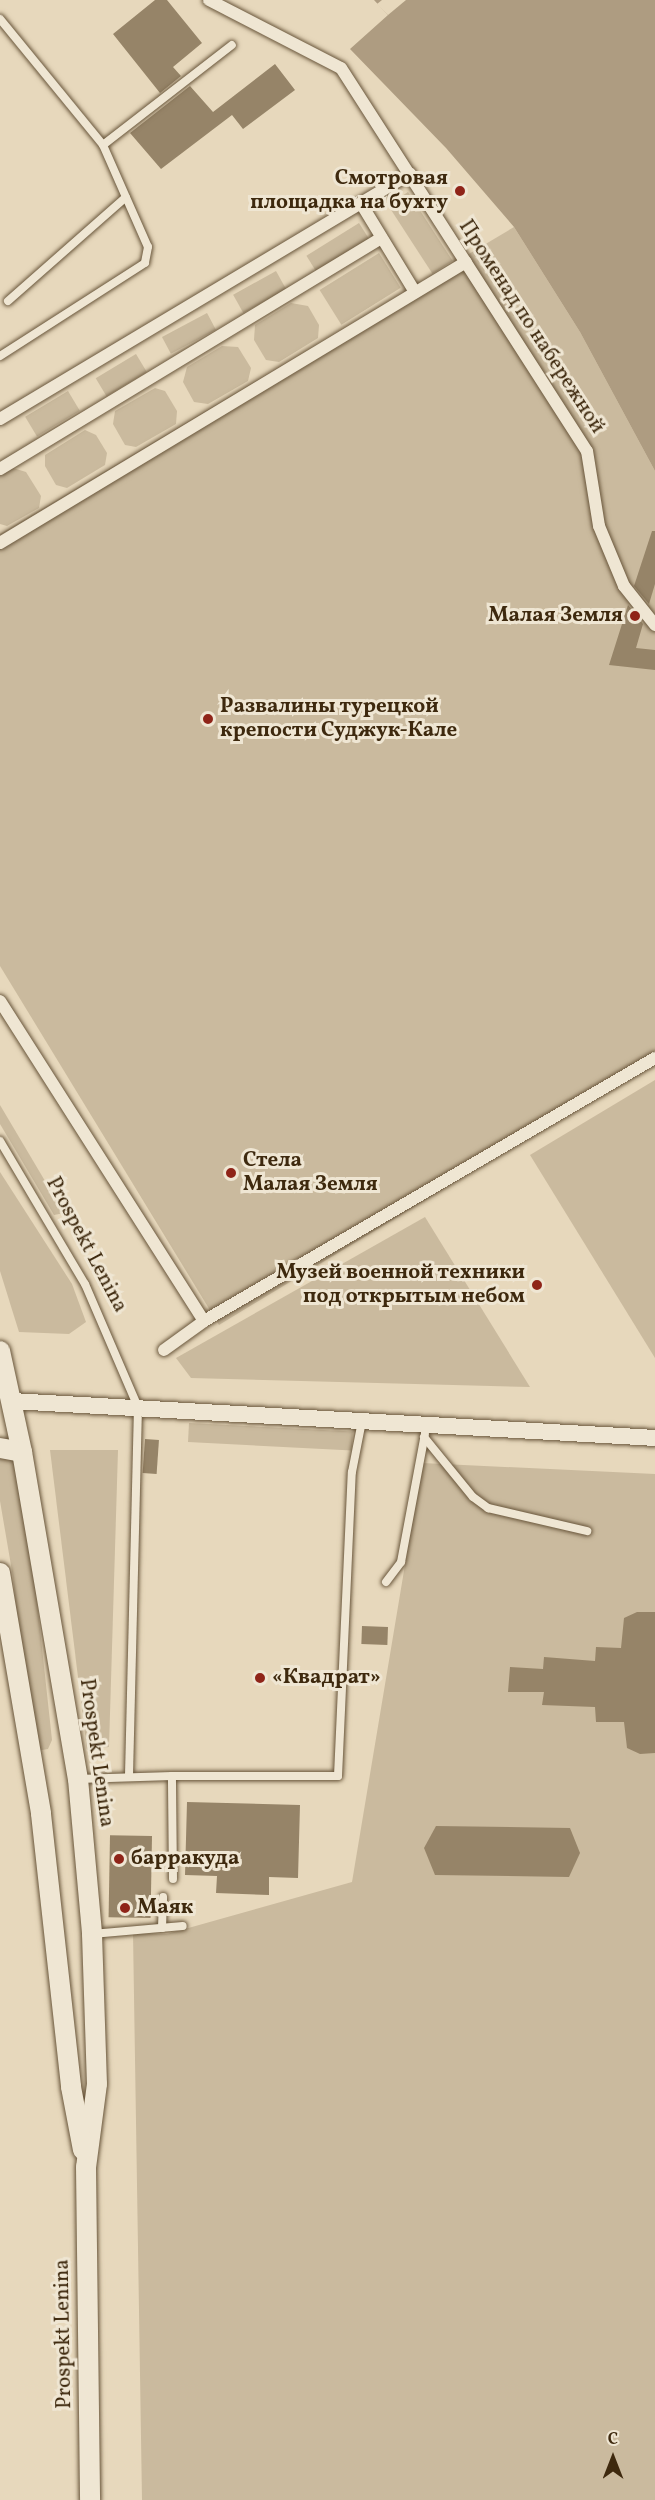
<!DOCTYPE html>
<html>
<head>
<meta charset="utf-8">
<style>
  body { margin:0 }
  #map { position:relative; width:655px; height:2500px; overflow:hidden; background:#e7d8bc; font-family:Vollkorn,serif }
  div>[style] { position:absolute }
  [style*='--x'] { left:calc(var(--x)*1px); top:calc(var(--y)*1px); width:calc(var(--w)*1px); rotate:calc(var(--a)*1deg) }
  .green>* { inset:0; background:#caba9e; transform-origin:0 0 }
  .water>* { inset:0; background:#ae9c81 }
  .pier>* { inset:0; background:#e7d8bc }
  .building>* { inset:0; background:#968468; transform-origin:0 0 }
  .roads { filter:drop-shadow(0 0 2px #68553a) drop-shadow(0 0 2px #68553a) }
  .service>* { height:8px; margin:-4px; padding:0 4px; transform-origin:4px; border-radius:4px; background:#efe6d3 }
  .pedestrian>* { height:12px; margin:-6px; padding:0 6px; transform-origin:6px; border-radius:6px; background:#efe6d3 }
  .minor>* { height:16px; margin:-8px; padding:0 8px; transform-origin:8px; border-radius:8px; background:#efe6d3 }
  .tertiary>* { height:20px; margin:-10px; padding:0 10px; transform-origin:10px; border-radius:10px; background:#efe6d3 }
  .dots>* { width:16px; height:16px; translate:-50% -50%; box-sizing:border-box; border:3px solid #efe6d3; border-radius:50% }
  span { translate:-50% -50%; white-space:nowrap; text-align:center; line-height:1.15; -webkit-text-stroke:6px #efe6d3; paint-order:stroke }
  .poi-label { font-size:21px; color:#3e290e; font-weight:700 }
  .right { translate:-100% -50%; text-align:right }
  .left { translate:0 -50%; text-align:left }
  .street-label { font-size:21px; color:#3e290e }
  .north { position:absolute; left:583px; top:2428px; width:60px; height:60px; -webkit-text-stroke:4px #efe6d3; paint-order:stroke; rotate:0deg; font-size:16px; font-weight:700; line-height:24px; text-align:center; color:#3e290e }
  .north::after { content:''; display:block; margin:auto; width:21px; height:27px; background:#3e290e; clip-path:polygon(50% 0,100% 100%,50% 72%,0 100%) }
</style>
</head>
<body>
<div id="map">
  <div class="green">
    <div style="left:408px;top:192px;width:82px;height:24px;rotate:57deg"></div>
    <div style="left:359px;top:223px;width:19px;height:62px;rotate:58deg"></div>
    <div style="clip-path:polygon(514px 227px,580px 332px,655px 471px,655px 1061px,219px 1325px,0 966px,0 534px)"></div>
    <div style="left:379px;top:253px;width:41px;height:70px;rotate:58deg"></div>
    <div style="left:276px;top:271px;width:21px;height:49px;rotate:61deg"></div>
    <div style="clip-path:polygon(291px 303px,308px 306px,319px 325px,318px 338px,279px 362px,266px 360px,254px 340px,255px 325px)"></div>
    <div style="left:207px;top:313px;width:19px;height:51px;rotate:62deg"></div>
    <div style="clip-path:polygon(222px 346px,238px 347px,251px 368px,248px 381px,208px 404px,194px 402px,183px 382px,187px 367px)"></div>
    <div style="left:136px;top:354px;width:21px;height:47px;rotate:59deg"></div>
    <div style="clip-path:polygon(155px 388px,165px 391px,177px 411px,176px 424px,136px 447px,125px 445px,113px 424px,115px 411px)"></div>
    <div style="left:68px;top:391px;width:23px;height:50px;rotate:59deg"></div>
    <div style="clip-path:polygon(85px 430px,96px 435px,107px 453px,105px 465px,67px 488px,56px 485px,45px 466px,45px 455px)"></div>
    <div style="clip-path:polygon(13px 468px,26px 472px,41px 496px,39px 508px,7px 526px,0 524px,0 476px)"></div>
    <div style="clip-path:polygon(655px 1080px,655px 1358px,530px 1155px)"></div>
    <div style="clip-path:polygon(0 1105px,64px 1213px,54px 1215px,0 1124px)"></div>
    <div style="clip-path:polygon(0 1172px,72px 1284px,86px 1322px,69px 1334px,19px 1332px,0 1271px)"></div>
    <div style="clip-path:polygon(425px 1217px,530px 1387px,191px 1378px,176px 1358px)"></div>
    <div style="left:189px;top:1423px;width:164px;height:19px;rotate:3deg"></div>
    <div style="clip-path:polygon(50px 1450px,118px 1450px,109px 1747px,87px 1750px)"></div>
    <div style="clip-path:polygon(0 1453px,14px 1454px,34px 1574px,52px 1740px,48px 1749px,36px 1751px,29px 1744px,13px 1577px,0 1501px)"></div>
    <div style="clip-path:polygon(422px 1463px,655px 1474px,655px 2500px,142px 2500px,133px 1933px,167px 1934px,352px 1882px)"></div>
  </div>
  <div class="water">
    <div style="clip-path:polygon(374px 0,655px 0,655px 471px,580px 332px,514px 227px,446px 148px,350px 49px,388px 15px)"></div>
  </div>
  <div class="pier">
    <div style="clip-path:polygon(382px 0,406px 0,388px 15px,377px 4px)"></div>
  </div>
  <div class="building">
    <div style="clip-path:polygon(155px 0,167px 0,202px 43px,173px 67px,181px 76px,160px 93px,113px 34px)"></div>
    <div style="clip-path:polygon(275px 64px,295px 90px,243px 129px,232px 115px,161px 169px,130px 133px,190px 86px,213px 112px)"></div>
    <div style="clip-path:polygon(652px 531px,655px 531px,655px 584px,649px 604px,634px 586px)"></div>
    <div style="clip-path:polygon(628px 605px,643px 624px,636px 648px,655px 650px,655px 670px,609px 665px)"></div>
    <div style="left:145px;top:1439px;width:14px;height:34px;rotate:4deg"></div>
    <div style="clip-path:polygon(637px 1612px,655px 1612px,655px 1753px,640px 1754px,627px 1748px,624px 1722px,596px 1722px,595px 1707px,542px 1705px,544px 1692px,508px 1692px,510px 1667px,543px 1669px,544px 1657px,595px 1661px,596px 1647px,621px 1648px,624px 1618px)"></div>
    <div style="left:362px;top:1626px;width:26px;height:18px;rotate:2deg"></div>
    <div style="clip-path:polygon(187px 1802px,300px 1805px,298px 1878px,269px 1877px,269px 1895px,216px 1893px,217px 1876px,185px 1875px)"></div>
    <div style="clip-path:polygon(436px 1826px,570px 1828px,580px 1853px,569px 1877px,435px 1875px,424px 1848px)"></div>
    <div style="left:152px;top:1836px;width:82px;height:42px;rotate:91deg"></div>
  </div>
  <div class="roads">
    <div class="service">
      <div style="--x:0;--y:19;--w:163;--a:50.7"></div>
      <div style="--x:103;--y:145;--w:111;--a:66.2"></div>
      <div style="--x:148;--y:247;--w:16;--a:101"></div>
      <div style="--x:145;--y:263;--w:172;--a:147.3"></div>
      <div style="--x:103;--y:145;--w:163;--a:-37.8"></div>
      <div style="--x:8;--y:301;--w:157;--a:-41.4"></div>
      <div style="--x:0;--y:1141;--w:166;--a:59.3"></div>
      <div style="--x:85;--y:1284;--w:134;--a:66.7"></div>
      <div style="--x:138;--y:1407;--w:369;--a:91.4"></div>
      <div style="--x:424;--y:1437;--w:77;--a:50.8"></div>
      <div style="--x:473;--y:1497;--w:19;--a:36"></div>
      <div style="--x:488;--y:1508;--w:102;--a:13.1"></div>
      <div style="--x:386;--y:1582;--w:25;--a:-53"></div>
      <div style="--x:401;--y:1562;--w:130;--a:-79.4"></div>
      <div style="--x:78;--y:1779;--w:94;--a:-1.8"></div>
      <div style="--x:173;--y:1879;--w:103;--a:-90.6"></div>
      <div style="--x:172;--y:1776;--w:166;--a:0"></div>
      <div style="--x:338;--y:1776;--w:304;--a:-87.4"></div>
      <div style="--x:352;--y:1472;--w:52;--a:-78.9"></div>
      <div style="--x:162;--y:1928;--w:31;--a:-88"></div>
      <div style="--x:92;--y:1934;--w:91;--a:-5"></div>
    </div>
    <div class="pedestrian">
      <div style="--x:209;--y:0;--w:148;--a:27.3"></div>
      <div style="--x:341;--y:68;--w:455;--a:57.3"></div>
      <div style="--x:587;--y:451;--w:76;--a:80.9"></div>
      <div style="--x:599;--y:526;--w:65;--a:67.4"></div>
      <div style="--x:624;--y:586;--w:50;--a:51.5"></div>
      <div style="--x:362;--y:205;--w:102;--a:58.7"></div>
      <div style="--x:0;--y:419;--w:478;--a:-30.9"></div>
      <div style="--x:0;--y:469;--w:446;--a:-31.2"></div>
      <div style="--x:0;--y:543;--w:544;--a:-31.09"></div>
      <div style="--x:0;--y:1001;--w:379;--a:57.5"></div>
      <div style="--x:164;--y:1350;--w:49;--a:-35.9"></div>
      <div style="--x:204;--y:1321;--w:522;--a:-30.25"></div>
    </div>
    <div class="minor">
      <div style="--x:12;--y:1401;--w:644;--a:3.29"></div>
    </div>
    <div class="tertiary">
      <div style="--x:0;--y:1351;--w:103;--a:77.7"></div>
      <div style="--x:22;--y:1452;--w:332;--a:80.3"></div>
      <div style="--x:78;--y:1779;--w:156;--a:84.8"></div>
      <div style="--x:92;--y:1934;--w:150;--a:88.1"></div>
      <div style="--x:97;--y:2084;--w:84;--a:97.5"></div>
      <div style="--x:86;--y:2167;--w:333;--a:89.3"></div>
      <div style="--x:0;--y:1448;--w:22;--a:10"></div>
      <div style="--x:0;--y:1573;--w:244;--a:80.3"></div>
      <div style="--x:41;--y:1814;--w:275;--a:83.7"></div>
      <div style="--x:71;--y:2087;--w:64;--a:79.2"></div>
    </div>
  </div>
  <div class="dots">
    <div style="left:460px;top:191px;background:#8f2418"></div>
    <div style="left:635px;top:616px;background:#8f2418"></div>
    <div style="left:208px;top:719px;background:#8f2418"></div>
    <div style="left:231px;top:1173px;background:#8f2418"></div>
    <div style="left:537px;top:1285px;background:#8f2418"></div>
    <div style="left:260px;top:1678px;background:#8f2418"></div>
    <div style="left:119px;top:1859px;background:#8f2418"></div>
    <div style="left:125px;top:1908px;background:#8f2418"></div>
  </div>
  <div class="poi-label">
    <span class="right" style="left:448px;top:191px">Смотровая<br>площадка на бухту</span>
    <span class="right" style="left:623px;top:616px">Малая Земля</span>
    <span class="left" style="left:220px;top:719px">Развалины турецкой<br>крепости Суджук-Кале</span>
    <span class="left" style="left:243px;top:1173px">Стела<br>Малая Земля</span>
    <span class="right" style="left:525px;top:1285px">Музей военной техники<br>под открытым небом</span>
    <span class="left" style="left:272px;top:1678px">«Квадрат»</span>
    <span class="left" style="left:131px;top:1859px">барракуда</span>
    <span class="left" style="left:137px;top:1908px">Маяк</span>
  </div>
  <div class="street-label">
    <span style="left:531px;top:327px;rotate:57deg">Променад по набережной</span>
    <span style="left:86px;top:1245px;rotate:62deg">Prospekt Lenina</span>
    <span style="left:96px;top:1753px;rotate:82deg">Prospekt Lenina</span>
    <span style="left:64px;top:2334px;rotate:-91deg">Prospekt Lenina</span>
  </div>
  <div class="north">С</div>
</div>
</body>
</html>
